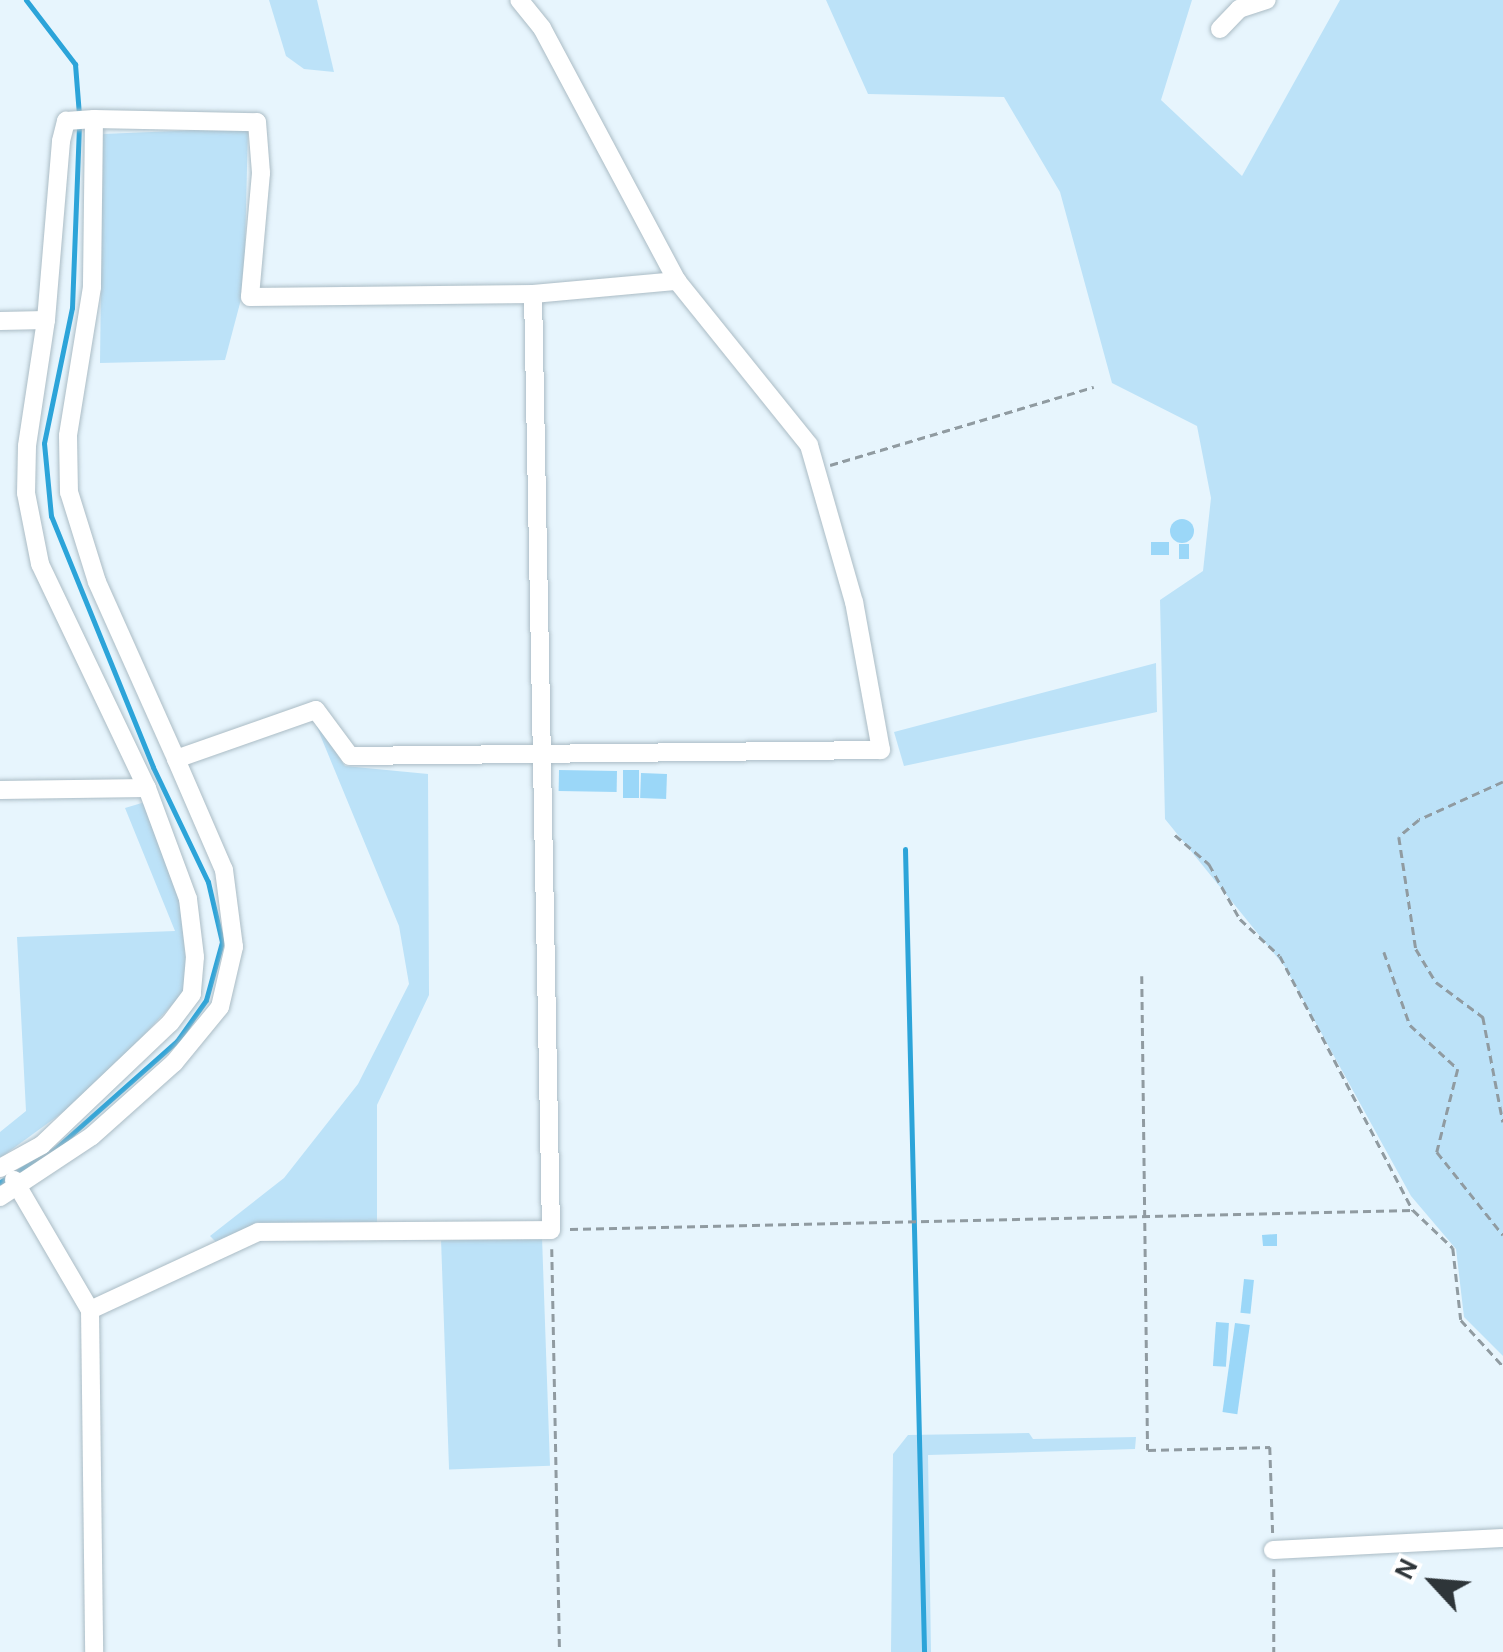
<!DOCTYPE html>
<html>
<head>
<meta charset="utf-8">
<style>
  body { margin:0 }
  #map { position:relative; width:1503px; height:1652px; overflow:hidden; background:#e7f5fd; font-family:Karla,sans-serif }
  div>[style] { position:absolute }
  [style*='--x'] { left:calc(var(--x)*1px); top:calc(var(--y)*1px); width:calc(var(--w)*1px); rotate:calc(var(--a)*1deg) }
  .green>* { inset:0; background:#bce2f8; transform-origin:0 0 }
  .stream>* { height:5px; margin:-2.5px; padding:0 2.5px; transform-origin:2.5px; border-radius:2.5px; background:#2ca4d9 }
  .building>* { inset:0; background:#9bd7f8; transform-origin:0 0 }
  .round { border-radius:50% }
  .path>* { height:2.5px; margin-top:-1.25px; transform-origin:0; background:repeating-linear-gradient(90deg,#909ba1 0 8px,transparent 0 13px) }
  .roads { filter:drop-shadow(0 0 2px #abbcc5) drop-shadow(0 0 2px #abbcc5) }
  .street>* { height:18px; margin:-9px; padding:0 9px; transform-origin:9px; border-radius:9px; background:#fff }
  span { translate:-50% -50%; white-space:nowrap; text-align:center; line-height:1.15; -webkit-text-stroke:8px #fff; paint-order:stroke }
  .north { position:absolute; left:1383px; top:1532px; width:100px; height:100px; -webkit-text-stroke:8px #fff; paint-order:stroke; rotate:296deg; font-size:28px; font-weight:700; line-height:40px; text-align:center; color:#2e3539 }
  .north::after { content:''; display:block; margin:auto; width:35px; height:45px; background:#2e3539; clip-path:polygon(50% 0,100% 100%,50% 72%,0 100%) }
</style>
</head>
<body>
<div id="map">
  <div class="green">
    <div style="clip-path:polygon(269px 0,317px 0,334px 72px,304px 69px,286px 56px)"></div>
    <div style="clip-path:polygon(826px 0,1192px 0,1161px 100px,1242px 176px,1340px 0,1503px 0,1503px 1356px,1464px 1317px,1456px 1249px,1411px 1196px,1285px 967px,1165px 819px,1160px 600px,1203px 571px,1211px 498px,1197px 426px,1112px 383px,1060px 192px,1004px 97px,868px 94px)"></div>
    <div style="clip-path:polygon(248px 128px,244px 288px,225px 360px,100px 363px,103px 134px)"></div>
    <div style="clip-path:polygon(1156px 663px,1157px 712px,904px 766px,894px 732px)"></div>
    <div style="clip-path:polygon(314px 720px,345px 766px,428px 774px,429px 995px,377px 1105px,377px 1224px,218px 1244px,210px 1236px,284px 1178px,358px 1084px,409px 984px,399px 926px)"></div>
    <div style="clip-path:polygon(145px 802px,180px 898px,188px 988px,88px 1094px,0 1158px,0 1132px,26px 1111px,17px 937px,175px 931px,125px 808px)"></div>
    <div style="left:542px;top:1237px;width:229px;height:101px;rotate:88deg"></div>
    <div style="clip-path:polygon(1029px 1433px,1033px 1439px,1136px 1437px,1135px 1449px,928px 1455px,931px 1652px,891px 1652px,893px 1454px,908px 1435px)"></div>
  </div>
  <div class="stream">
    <div style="--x:26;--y:0;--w:81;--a:52.6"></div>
    <div style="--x:75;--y:64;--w:51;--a:85.5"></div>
    <div style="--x:905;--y:849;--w:803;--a:88.64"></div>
    <div style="--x:0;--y:1182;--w:64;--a:-31"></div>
    <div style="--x:55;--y:1149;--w:163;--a:-41.5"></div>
    <div style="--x:177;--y:1041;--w:50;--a:-54.7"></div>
    <div style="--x:206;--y:1000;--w:60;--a:-74.6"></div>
    <div style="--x:222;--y:942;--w:62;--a:-103.1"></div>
    <div style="--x:208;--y:882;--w:127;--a:-115.6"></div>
    <div style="--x:153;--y:767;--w:271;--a:-112.1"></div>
    <div style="--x:51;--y:516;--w:73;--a:-95.5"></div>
    <div style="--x:44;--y:443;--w:138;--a:-78.3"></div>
    <div style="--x:72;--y:308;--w:182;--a:-87.8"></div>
  </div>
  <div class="building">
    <div class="round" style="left:1170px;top:519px;width:24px;height:24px"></div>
    <div style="left:1169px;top:542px;width:13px;height:18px;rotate:90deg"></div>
    <div style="left:1179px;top:544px;width:10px;height:15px"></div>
    <div style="left:559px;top:770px;width:58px;height:21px;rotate:1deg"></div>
    <div style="left:623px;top:770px;width:16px;height:28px"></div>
    <div style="left:641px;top:773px;width:26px;height:25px;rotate:2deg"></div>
    <div style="clip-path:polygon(1277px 1234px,1277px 1246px,1263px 1246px,1262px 1235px)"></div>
    <div style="left:1244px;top:1279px;width:10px;height:34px;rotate:6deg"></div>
    <div style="left:1216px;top:1322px;width:13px;height:44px;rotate:4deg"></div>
    <div style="left:1235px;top:1323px;width:15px;height:90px;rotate:8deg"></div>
  </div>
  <div class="path">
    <div style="--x:830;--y:465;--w:275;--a:-16.5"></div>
    <div style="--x:1503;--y:782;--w:92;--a:155.7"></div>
    <div style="--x:1419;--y:820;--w:26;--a:140"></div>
    <div style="--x:1399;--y:837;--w:113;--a:81.4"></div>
    <div style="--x:1416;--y:949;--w:39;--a:59"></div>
    <div style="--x:1436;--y:982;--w:59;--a:36.7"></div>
    <div style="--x:1483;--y:1017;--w:107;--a:79.2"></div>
    <div style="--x:1175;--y:835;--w:45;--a:40.5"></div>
    <div style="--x:1209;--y:864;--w:63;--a:60.6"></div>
    <div style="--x:1240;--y:919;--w:54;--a:42.8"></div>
    <div style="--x:1280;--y:956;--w:287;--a:62.4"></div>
    <div style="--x:1413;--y:1210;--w:55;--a:43.5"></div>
    <div style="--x:1453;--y:1248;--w:72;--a:83.7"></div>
    <div style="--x:1461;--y:1320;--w:62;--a:47.6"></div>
    <div style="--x:1384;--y:952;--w:77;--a:70.4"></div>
    <div style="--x:1410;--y:1025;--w:65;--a:42.5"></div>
    <div style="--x:1458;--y:1069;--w:86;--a:104.2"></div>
    <div style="--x:1437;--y:1152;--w:106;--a:51.5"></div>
    <div style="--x:1142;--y:976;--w:474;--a:89.3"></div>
    <div style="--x:1148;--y:1450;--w:122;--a:-1.4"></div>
    <div style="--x:1270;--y:1447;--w:89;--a:88.1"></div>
    <div style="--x:570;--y:1229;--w:843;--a:-1.29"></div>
    <div style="--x:552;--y:1249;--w:403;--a:88.9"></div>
    <div style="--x:1274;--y:1569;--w:83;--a:90"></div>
  </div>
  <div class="roads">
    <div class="street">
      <div style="--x:1220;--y:29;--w:28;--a:-46"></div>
      <div style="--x:1239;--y:9;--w:29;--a:-18"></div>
      <div style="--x:94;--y:119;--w:168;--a:90.7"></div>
      <div style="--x:92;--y:287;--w:151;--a:99.2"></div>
      <div style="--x:68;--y:436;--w:56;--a:89"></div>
      <div style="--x:69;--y:492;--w:94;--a:72.7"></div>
      <div style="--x:97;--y:582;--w:194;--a:65.9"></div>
      <div style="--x:46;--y:320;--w:127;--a:98.6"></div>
      <div style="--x:27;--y:446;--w:47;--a:91.2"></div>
      <div style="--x:26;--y:493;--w:72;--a:78.8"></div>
      <div style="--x:40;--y:564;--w:248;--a:64.5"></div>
      <div style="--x:0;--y:321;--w:46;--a:-1.2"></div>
      <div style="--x:46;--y:320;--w:180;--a:-85.2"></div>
      <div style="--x:61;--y:141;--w:21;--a:-76"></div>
      <div style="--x:66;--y:121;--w:28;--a:-4"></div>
      <div style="--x:94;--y:119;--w:163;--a:1.1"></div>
      <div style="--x:257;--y:122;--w:51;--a:85.5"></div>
      <div style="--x:261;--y:173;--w:124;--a:95.1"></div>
      <div style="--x:250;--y:297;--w:283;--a:-0.6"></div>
      <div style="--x:533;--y:294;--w:145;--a:-5.2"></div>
      <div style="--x:0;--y:790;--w:147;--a:-0.8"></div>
      <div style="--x:147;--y:788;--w:118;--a:69.7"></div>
      <div style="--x:188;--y:899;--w:58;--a:83.1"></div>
      <div style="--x:195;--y:957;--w:37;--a:95"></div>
      <div style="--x:192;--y:994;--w:36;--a:127"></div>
      <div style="--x:170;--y:1023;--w:177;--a:136.4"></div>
      <div style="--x:42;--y:1145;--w:48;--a:151.3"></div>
      <div style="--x:14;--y:1180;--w:151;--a:59.7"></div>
      <div style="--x:90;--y:1310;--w:342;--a:89.3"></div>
      <div style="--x:0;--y:1197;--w:110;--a:-33.5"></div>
      <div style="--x:92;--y:1136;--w:110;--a:-41.7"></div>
      <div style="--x:174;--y:1063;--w:72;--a:-50.6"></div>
      <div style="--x:220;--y:1007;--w:62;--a:-76.9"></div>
      <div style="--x:234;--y:947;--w:78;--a:-97.4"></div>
      <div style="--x:224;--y:870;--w:121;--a:-113.4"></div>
      <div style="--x:176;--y:759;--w:148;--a:-19.3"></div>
      <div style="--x:316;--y:710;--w:57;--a:53.5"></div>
      <div style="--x:350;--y:756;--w:531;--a:-0.65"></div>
      <div style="--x:881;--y:750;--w:150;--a:-100.3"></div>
      <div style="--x:854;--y:602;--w:163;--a:-106"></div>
      <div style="--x:809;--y:445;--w:211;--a:-128.8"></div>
      <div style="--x:677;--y:281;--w:287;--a:-118.1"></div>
      <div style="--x:542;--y:28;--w:36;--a:-129"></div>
      <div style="--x:90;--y:1310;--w:185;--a:-24.9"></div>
      <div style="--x:258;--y:1232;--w:293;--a:-0.4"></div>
      <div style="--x:551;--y:1230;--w:936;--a:-91.1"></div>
      <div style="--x:1273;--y:1550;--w:230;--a:-3"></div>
    </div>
  </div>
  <div class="north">N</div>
</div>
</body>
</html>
